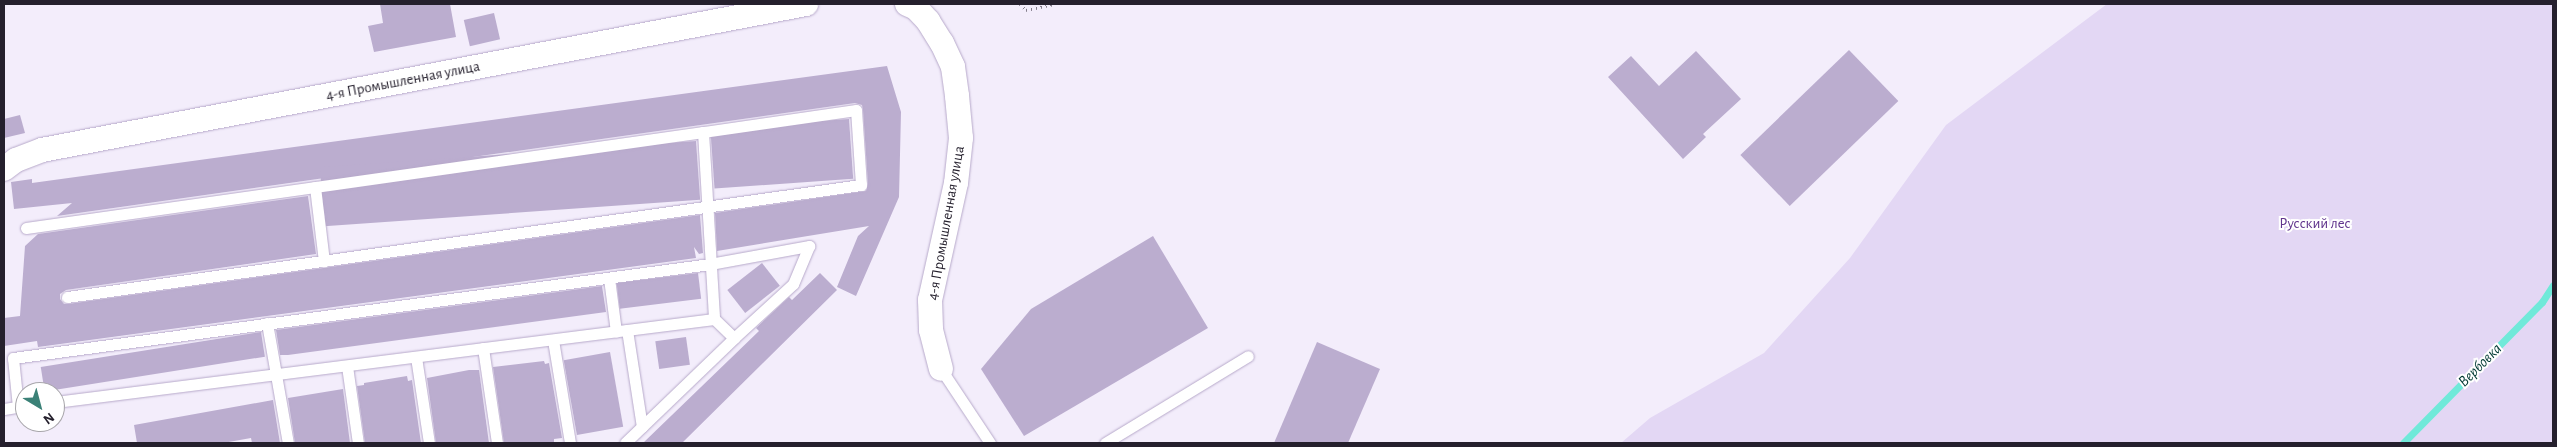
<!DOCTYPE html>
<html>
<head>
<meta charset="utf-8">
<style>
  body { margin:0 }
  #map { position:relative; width:2557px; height:447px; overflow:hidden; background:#f3edfb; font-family:"Alegreya Sans",sans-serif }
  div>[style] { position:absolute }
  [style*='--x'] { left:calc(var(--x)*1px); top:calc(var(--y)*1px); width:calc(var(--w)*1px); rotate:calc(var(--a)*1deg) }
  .green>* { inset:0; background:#e3d7f4 }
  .stream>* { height:7px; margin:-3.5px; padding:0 3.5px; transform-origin:3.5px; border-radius:3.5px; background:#70e9d9 }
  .building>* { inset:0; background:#bbadcf; transform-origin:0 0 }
  .path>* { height:3px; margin-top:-1.5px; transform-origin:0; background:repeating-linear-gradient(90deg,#847e8c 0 1px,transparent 0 5px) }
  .roads { filter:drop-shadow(0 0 1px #b7a9ca) drop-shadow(0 0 1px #b7a9ca) }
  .lane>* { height:11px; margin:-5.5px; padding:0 5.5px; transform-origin:5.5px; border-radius:5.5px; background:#fff }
  .street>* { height:24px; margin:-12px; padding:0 12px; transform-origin:12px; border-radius:12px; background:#fff }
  span { translate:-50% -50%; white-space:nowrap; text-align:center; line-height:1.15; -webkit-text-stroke:4px #fff; paint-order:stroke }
  .street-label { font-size:15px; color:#25202d }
  .park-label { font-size:15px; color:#61358d }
  .water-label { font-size:16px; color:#003933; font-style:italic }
  .frame { position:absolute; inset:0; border:5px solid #25202d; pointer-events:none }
  .north { position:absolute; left:15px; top:382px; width:50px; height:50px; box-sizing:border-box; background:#fff; border:1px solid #a8a6ab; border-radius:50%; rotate:143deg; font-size:14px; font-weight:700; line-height:20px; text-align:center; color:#25202d }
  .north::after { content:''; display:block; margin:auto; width:18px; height:22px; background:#3b8177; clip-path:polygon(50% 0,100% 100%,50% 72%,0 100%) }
</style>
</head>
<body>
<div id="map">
  <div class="green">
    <div style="clip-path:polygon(2107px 4px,2553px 4px,2553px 443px,1621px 443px,1650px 418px,1764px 353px,1850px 258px,1946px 125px)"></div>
  </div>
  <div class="stream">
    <div style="--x:2403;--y:443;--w:198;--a:-45.4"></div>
    <div style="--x:2542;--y:302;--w:20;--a:-57"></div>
  </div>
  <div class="building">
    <div style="clip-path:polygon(380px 4px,450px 4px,456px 37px,374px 52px,368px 26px,383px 23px)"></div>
    <div style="left:494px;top:13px;width:27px;height:31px;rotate:77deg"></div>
    <div style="left:1849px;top:50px;width:71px;height:151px;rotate:46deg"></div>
    <div style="clip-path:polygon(1696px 51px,1741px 99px,1703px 134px,1706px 137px,1683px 159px,1608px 77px,1631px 56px,1659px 86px)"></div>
    <div style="clip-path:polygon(887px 66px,901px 112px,899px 197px,856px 296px,837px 287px,858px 236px,869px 226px,717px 251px,715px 213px,866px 191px,868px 184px,863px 110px,862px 105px,855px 103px,57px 216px,72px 203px,14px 209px,11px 182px,32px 179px,32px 183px)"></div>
    <div style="clip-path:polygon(20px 115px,25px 133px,4px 138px,4px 119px)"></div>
    <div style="left:849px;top:119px;width:60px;height:139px;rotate:86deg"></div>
    <div style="left:696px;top:141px;width:59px;height:377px;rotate:86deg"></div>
    <div style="clip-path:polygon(308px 196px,316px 254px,66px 290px,60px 294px,60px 299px,64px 304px,68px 304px,700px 215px,703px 253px,699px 254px,694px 247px,696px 258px,38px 347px,37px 341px,4px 346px,4px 318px,20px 316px,25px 246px,38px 234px)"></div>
    <div style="clip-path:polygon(1153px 236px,1208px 328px,1024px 436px,981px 369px,1031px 309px)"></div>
    <div style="left:762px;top:263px;width:29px;height:44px;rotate:52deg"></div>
    <div style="left:698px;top:273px;width:26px;height:82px;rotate:83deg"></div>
    <div style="clip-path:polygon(820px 273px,837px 290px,682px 443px,643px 443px,759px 331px,756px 328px,789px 297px,792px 300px)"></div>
    <div style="clip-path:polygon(602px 286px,606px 312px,288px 355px,280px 355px,276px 330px)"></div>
    <div style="left:261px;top:332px;width:25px;height:223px;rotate:81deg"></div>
    <div style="left:686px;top:337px;width:28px;height:31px;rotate:82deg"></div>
    <div style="clip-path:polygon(1317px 342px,1380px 369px,1348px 443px,1274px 443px)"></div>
    <div style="left:610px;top:352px;width:76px;height:47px;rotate:80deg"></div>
    <div style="clip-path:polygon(544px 361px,545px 364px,549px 363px,562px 438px,554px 439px,554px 443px,504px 443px,493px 367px)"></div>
    <div style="clip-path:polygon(469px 370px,479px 370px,489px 443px,436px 443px,427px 378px)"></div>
    <div style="clip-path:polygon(407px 376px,408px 381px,412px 380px,421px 443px,365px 443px,357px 386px,364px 385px,364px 383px)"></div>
    <div style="clip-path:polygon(343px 389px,350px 443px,295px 443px,288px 398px)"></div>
    <div style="clip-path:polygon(273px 400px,280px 443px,252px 443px,251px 438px,223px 443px,137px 443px,134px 425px)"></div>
  </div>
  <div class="path">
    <div style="--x:1020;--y:4;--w:8;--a:45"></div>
    <div style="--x:1026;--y:10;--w:29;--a:-12"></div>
  </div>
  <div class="roads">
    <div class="lane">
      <div style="--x:315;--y:187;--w:75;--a:83.1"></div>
      <div style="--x:26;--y:228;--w:684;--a:-8.07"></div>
      <div style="--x:703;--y:132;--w:187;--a:86.6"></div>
      <div style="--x:714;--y:319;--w:664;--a:172.82"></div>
      <div style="--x:609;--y:278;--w:54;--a:82.6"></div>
      <div style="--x:67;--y:297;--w:802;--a:-8.03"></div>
      <div style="--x:861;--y:185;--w:75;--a:-93.8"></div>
      <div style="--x:856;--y:110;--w:155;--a:171.8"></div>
      <div style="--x:267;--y:323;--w:122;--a:80.1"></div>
      <div style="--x:627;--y:330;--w:98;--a:81.2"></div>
      <div style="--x:553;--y:340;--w:104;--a:80.6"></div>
      <div style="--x:483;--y:348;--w:96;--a:81.6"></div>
      <div style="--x:416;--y:357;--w:87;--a:81.4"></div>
      <div style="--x:347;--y:366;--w:78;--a:81.9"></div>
      <div style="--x:941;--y:369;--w:89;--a:56.5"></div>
      <div style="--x:18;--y:407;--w:49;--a:-95.8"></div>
      <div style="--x:13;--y:358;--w:703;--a:-7.68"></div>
      <div style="--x:710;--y:264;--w:101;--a:-10.3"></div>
      <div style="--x:809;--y:246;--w:41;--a:112.8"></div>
      <div style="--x:793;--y:284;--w:80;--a:137.5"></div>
      <div style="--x:734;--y:338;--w:28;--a:-136"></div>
      <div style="--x:4;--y:409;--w:20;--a:-9"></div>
      <div style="--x:625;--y:443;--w:151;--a:-43.9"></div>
      <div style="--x:1105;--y:443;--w:167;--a:-31.3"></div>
    </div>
    <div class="street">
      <div style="--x:907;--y:4;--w:10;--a:24"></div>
      <div style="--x:916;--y:8;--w:18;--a:47"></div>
      <div style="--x:928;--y:21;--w:26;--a:58"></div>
      <div style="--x:942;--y:43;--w:26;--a:65"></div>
      <div style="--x:953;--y:67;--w:29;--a:82"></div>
      <div style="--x:957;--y:96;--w:42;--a:84.6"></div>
      <div style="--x:961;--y:138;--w:45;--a:96.3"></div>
      <div style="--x:956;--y:183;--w:120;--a:102.5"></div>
      <div style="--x:930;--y:300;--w:30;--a:88"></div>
      <div style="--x:931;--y:330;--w:40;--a:75.6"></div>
      <div style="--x:4;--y:169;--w:15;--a:-37"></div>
      <div style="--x:16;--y:160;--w:28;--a:-21"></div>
      <div style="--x:42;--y:150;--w:778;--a:-10.82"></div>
    </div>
  </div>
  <div class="street-label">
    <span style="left:403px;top:81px;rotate:-11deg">4-я Промышленная улица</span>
    <span style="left:946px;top:223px;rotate:-80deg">4-я Промышленная улица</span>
  </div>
  <div class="park-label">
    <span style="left:2315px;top:224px">Русский лес</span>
  </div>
  <div class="water-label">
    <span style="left:2480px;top:365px;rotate:-45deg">Вербовка</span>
  </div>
  <div class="frame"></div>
  <div class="north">N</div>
</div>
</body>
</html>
